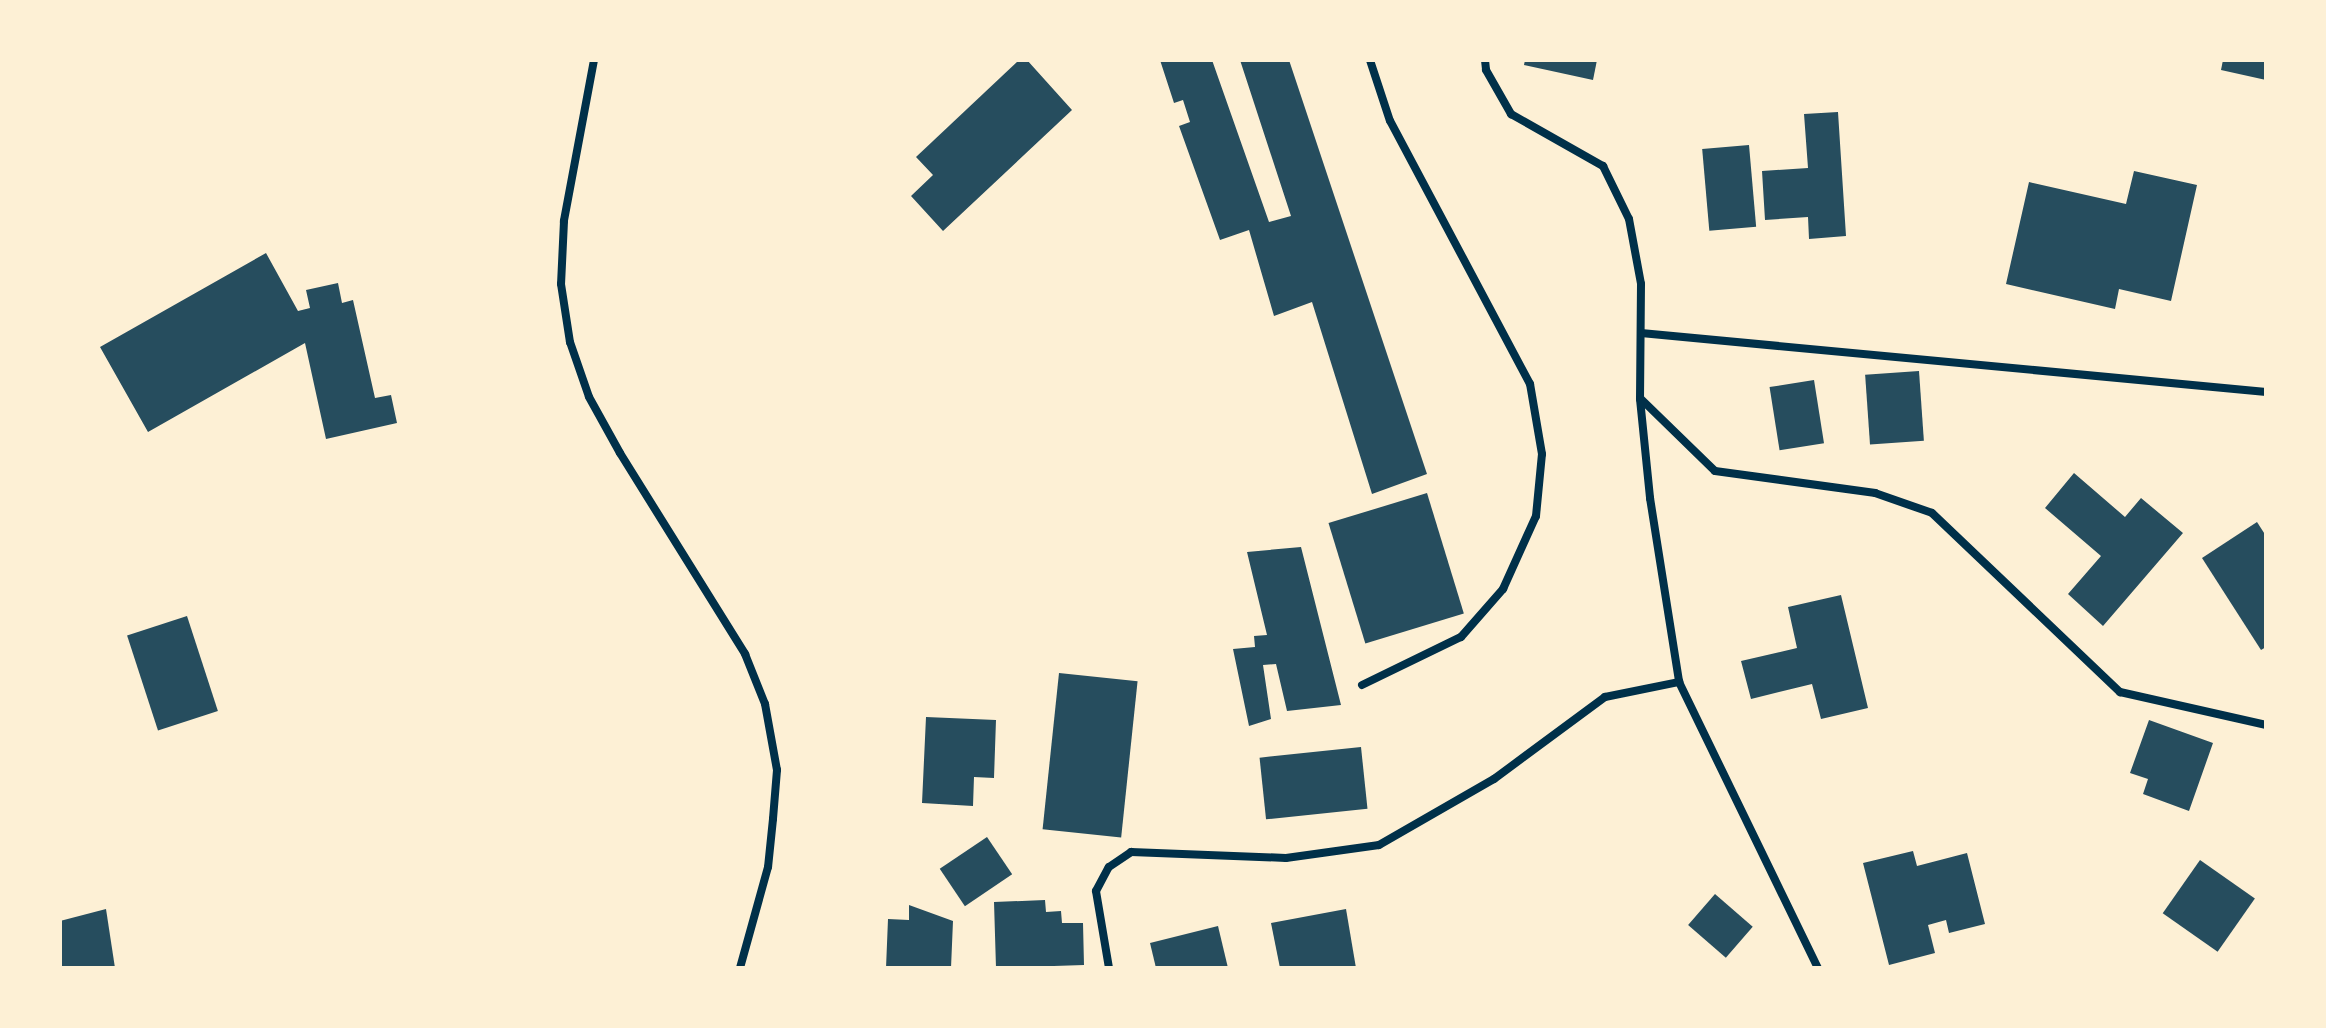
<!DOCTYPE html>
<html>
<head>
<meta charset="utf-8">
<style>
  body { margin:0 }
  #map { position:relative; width:2326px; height:1028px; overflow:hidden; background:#fdf0d5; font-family:"Nunito Sans",sans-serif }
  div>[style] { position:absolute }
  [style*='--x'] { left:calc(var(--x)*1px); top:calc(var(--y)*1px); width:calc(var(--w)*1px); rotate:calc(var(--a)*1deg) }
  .building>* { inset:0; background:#264d5e; transform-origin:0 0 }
  .minor>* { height:8px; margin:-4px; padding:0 4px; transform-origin:4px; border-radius:4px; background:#003049 }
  span { translate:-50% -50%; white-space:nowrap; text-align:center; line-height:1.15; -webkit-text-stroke:8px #fdf0d5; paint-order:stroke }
  .frame { position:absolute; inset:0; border:62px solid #fdf0d5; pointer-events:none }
</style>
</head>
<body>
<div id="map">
  <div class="building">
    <div style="clip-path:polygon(1019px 60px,1027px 60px,1072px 110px,943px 231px,911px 196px,933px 175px,916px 157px)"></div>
    <div style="clip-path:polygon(1160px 60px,1212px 60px,1269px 222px,1291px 216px,1240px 60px,1289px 60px,1427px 474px,1372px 494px,1312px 302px,1274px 316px,1249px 230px,1220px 240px,1179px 126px,1190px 122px,1183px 100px,1174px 103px)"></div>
    <div style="clip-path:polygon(1525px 60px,1597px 60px,1593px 80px,1524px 65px)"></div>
    <div style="clip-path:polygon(2223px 60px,2266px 60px,2266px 80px,2221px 70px)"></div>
    <div style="clip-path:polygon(1838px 112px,1846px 236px,1809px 239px,1808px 217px,1765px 220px,1762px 171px,1808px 168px,1804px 114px)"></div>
    <div style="left:1749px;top:145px;width:82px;height:47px;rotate:85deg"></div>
    <div style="clip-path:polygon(2134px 171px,2197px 185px,2171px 301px,2119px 289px,2115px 309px,2006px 284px,2029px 182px,2126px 204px)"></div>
    <div style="clip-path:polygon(266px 253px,298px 311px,310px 308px,306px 290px,338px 283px,342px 303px,353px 300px,375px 398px,391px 395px,397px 423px,326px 439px,305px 343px,148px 432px,100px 347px)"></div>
    <div style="left:1919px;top:371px;width:70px;height:54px;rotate:86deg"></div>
    <div style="left:1814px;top:380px;width:64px;height:45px;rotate:81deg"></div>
    <div style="clip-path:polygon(2074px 473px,2125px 517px,2141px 498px,2183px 533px,2103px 626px,2068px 594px,2101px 556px,2045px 508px)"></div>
    <div style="left:1427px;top:493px;width:126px;height:103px;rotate:73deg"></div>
    <div style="clip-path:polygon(2257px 522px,2266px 536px,2266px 647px,2261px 650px,2202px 558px)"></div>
    <div style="clip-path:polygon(1301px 547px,1341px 705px,1287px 711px,1276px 664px,1263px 665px,1271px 719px,1249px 726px,1233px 649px,1255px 647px,1254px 636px,1267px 635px,1247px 552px)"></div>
    <div style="clip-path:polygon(1841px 595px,1868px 708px,1821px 719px,1812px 684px,1751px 699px,1741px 661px,1797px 648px,1788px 607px)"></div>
    <div style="left:187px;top:616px;width:100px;height:63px;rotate:72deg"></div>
    <div style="left:1059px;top:673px;width:79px;height:157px;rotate:6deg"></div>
    <div style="clip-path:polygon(926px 717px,996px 720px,994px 778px,974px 777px,973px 806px,922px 803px)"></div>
    <div style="clip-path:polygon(2149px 720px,2213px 743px,2189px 811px,2143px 794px,2148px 779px,2130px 773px)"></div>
    <div style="left:1361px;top:747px;width:62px;height:102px;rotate:84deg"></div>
    <div style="left:987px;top:837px;width:45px;height:57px;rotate:56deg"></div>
    <div style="clip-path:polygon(1913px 851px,1917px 866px,1967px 853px,1985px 924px,1949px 933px,1946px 920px,1928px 925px,1935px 953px,1889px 965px,1863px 863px)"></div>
    <div style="left:2200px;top:860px;width:67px;height:65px;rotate:35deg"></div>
    <div style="left:1715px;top:894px;width:50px;height:41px;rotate:41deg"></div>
    <div style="clip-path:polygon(1045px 900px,1046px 912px,1061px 911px,1062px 923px,1083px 923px,1084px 965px,996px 968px,994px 902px)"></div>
    <div style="clip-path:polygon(909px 905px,953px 921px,951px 968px,886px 968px,888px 919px,909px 920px)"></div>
    <div style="clip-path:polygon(106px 909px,115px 968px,60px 968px,60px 921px)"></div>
    <div style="clip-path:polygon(1346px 909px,1356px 968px,1280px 968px,1271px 923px)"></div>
    <div style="clip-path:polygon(1218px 926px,1228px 968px,1156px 968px,1150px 943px)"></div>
  </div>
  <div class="minor">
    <div style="--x:594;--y:60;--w:164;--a:100.6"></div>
    <div style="--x:564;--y:221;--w:63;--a:92.7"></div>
    <div style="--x:561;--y:284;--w:59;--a:81.2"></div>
    <div style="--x:570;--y:342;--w:58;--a:70.9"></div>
    <div style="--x:589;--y:397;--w:64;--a:61"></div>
    <div style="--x:620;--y:453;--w:237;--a:58.1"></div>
    <div style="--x:745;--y:654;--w:54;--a:68.2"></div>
    <div style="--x:765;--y:704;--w:67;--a:79.7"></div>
    <div style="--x:777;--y:770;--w:49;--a:94.7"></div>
    <div style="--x:773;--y:819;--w:48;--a:95.9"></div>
    <div style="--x:768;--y:867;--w:105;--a:105.5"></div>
    <div style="--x:1485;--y:60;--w:10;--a:84"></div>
    <div style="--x:1486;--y:70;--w:51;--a:60.4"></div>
    <div style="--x:1511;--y:114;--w:106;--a:29.5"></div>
    <div style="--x:1603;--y:166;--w:59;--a:63.9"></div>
    <div style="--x:1629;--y:219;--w:66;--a:79.5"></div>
    <div style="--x:1641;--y:284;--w:115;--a:90.5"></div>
    <div style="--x:1640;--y:399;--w:100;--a:84.2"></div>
    <div style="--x:1650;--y:498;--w:186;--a:81"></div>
    <div style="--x:1679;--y:682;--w:318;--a:64.1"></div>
    <div style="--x:1641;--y:333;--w:628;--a:5.39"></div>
    <div style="--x:1641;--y:399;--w:103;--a:44.2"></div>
    <div style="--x:1715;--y:471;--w:162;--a:7.8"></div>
    <div style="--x:1875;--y:493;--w:60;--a:19.3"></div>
    <div style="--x:1932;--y:513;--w:260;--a:43.6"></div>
    <div style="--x:2120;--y:692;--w:150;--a:12.7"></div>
    <div style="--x:1362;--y:685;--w:110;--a:-25.9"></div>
    <div style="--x:1461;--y:637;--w:64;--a:-48.8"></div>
    <div style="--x:1503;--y:589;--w:80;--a:-65.7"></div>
    <div style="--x:1536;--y:516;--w:62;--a:-84.5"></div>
    <div style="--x:1542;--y:454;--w:71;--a:-99.7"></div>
    <div style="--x:1530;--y:384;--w:298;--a:-118"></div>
    <div style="--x:1390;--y:121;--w:64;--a:-108.2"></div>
    <div style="--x:1109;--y:968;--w:78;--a:-99.6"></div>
    <div style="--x:1096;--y:891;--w:27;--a:-62"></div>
    <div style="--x:1109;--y:867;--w:27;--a:-34"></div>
    <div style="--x:1131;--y:852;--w:155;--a:2.2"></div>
    <div style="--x:1286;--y:858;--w:94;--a:-8"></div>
    <div style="--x:1379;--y:845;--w:133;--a:-29.9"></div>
    <div style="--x:1494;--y:779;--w:138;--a:-36.5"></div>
    <div style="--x:1605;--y:697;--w:76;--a:-11.5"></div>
  </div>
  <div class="frame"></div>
</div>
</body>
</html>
